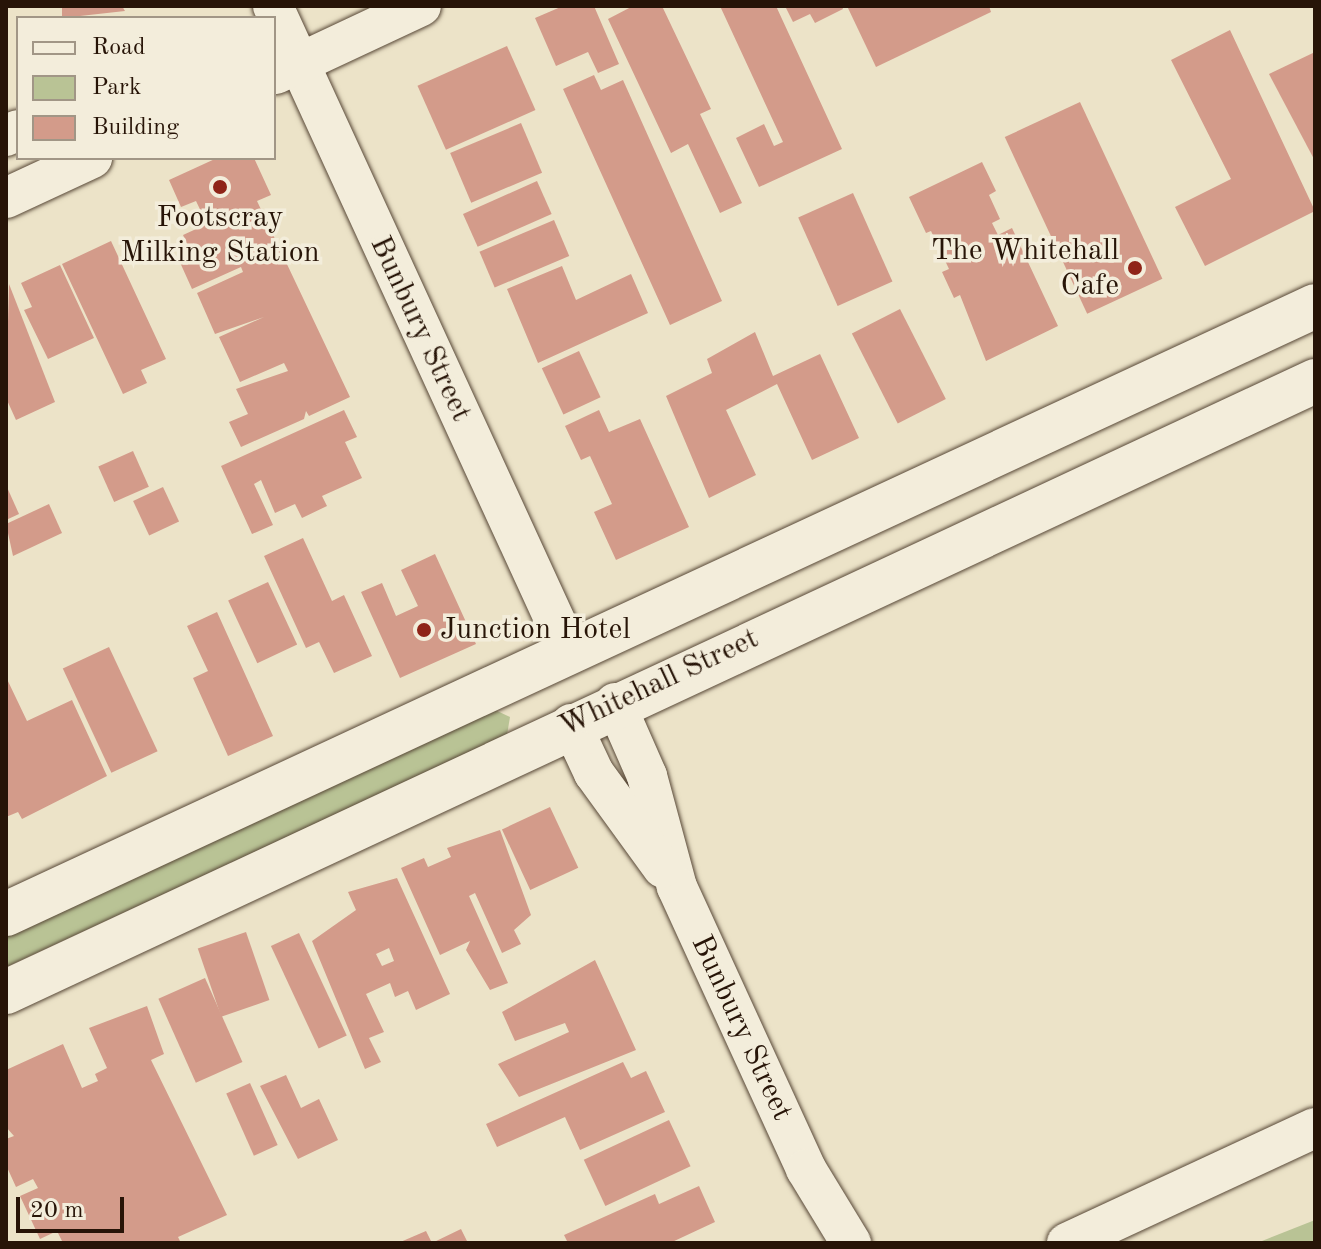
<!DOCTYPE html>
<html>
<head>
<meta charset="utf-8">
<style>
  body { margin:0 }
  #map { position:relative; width:1321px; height:1249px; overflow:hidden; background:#ece3c8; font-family:"Old Standard TT",serif }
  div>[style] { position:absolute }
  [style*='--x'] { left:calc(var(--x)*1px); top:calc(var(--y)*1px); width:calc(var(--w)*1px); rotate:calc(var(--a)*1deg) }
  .green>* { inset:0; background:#b9c395 }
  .building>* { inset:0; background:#d39b8a; transform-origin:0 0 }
  .roads { filter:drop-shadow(0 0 2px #584837) drop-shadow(0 0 2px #584837) }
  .street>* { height:40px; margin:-20px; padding:0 20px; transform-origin:20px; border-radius:20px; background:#f3eddb }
  .secondary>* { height:44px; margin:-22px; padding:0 22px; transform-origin:22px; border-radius:22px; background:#f3eddb }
  .dots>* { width:22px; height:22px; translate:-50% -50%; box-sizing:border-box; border:4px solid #f3eddb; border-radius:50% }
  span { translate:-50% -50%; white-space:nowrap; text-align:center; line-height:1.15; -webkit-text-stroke:7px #f3eddb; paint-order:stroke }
  .poi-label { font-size:30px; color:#271407 }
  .right { translate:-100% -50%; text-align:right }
  .left { translate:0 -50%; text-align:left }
  .street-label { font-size:30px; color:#271407 }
  .frame { position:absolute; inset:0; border:8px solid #271407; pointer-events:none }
  .legend { position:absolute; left:16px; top:16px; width:260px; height:144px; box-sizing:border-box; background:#f3eddb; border:2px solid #a19686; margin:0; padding:10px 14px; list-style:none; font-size:24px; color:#271407 }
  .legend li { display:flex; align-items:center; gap:16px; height:40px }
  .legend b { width:40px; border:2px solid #a19686 }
  .scale { position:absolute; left:16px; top:1197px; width:108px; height:36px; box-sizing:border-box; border:4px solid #271407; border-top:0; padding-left:10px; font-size:24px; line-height:28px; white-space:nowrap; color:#271407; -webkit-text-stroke:6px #f3eddb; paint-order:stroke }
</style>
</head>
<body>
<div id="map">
  <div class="green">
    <div style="clip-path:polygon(495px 710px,510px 717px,507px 735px,6px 967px,6px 937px)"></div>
    <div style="clip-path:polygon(1315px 1220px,1315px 1243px,1257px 1243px)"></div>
  </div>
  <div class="building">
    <div style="clip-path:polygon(62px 6px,122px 6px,125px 11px,62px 18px)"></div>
    <div style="clip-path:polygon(563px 6px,594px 6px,619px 64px,598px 73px,588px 52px,556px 66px,535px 18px)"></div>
    <div style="clip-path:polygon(633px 6px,662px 6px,711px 109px,700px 114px,742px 203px,720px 213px,688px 144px,671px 153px,608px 19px)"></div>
    <div style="clip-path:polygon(720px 6px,776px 6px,842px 149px,759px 187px,736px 138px,764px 124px,774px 146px,783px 142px)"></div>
    <div style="clip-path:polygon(785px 6px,842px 6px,843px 9px,815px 23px,810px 14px,793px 22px)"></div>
    <div style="clip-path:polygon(847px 6px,989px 6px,991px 12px,876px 67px)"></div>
    <div style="clip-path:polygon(1230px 30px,1315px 211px,1205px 266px,1175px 207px,1231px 179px,1171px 60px)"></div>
    <div style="left:507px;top:46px;width:70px;height:98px;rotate:66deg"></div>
    <div style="clip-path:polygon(1315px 52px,1315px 161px,1269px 74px)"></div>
    <div style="clip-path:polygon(594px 75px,601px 90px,623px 80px,722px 301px,670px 325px,563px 89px)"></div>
    <div style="left:1080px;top:102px;width:195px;height:83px;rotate:65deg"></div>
    <div style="left:521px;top:123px;width:54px;height:77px;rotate:67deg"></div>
    <div style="clip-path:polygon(217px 158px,254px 158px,271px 195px,257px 201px,350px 397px,309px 416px,306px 411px,304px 419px,241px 447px,229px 422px,248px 414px,236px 389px,288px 371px,284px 363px,240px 382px,219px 337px,264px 317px,215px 334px,197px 293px,243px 272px,241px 267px,192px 289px,178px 258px,191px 252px,183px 235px,207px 224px,196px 201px,181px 207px,169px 180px)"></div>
    <div style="clip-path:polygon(982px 162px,996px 191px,989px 195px,1000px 219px,992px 223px,998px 235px,1012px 228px,1058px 326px,986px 361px,960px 295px,954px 298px,942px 272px,949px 269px,931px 231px,926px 233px,909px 197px)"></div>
    <div style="left:537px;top:181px;width:36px;height:81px;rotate:66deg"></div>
    <div style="left:853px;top:193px;width:97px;height:60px;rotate:66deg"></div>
    <div style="left:554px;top:220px;width:39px;height:81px;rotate:67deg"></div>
    <div style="clip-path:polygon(111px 241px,166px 359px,141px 370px,147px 383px,123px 394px,62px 264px)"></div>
    <div style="clip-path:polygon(60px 265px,94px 338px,48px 359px,24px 310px,32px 307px,21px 283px)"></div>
    <div style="clip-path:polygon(562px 266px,576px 300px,631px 274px,648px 313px,538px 363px,507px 289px)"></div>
    <div style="clip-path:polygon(9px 284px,55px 402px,16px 420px,6px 398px)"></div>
    <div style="left:900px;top:309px;width:101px;height:54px;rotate:63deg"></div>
    <div style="clip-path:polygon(755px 332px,773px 376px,820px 354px,859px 438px,812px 460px,777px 384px,726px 410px,756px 475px,709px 498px,666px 396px,712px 373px,707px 359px)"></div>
    <div style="left:579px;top:351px;width:51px;height:41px;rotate:65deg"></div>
    <div style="clip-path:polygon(344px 410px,357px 437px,345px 442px,362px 478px,322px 496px,327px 506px,302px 518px,295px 504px,275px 513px,261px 480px,254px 484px,273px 525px,252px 534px,221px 466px)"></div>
    <div style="clip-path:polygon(599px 410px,609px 432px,640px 419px,689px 527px,616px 560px,594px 512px,612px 504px,590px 456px,581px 460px,565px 426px)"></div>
    <div style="left:133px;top:451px;width:39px;height:38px;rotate:66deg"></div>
    <div style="clip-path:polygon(6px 485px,19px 514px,6px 520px)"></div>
    <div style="left:163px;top:487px;width:38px;height:33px;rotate:65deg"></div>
    <div style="clip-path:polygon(49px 504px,62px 533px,13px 556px,6px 524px)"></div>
    <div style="clip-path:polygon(303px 538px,332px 601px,344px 595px,372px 656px,334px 673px,319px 642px,306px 648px,264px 556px)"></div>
    <div style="clip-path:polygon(435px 554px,476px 644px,400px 678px,361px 592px,382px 583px,396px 616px,418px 606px,401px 570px)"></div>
    <div style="left:268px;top:582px;width:69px;height:44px;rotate:65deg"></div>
    <div style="clip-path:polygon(217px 612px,273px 736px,228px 756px,193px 678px,208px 671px,187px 626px)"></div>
    <div style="left:109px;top:647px;width:115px;height:51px;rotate:65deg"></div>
    <div style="clip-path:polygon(6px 677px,27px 721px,72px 700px,107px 776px,22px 819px,18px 812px,6px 817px)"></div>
    <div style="left:550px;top:807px;width:67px;height:53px;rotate:65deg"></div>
    <div style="clip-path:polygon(500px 830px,531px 915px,514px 930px,521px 944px,502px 953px,475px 893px,469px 896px,508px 983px,490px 990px,466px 950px,470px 941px,440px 955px,401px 868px,424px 858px,428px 867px,451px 857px,447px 848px)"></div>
    <div style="clip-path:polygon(evenodd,397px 878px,450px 994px,416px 1010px,408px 991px,395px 997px,390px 983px,366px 994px,384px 1032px,369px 1038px,381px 1062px,365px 1069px,312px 941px,356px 910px,348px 892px,397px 878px,389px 948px,394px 961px,382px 966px,376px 954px,389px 948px)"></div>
    <div style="left:246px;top:932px;width:72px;height:51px;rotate:71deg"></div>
    <div style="left:299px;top:933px;width:113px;height:31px;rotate:65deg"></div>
    <div style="clip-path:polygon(595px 960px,636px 1050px,519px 1097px,498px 1064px,569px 1032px,565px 1023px,515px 1041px,502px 1012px)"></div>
    <div style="left:205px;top:978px;width:92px;height:51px;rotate:66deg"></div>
    <div style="clip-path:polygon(147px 1006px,164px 1054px,151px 1060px,227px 1215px,178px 1237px,181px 1243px,63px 1243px,57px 1231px,40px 1239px,20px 1196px,38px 1188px,33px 1179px,16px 1187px,6px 1165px,6px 1139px,14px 1136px,6px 1127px,6px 1070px,63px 1044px,82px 1088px,98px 1081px,95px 1074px,107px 1068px,89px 1028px)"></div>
    <div style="clip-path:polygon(623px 1062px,631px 1078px,646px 1071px,665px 1112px,580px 1150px,565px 1117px,497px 1147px,486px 1124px)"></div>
    <div style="clip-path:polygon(286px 1075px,301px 1108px,319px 1099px,338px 1140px,298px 1159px,260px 1086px)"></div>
    <div style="left:250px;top:1083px;width:68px;height:26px;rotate:66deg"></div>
    <div style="left:669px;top:1120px;width:51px;height:94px;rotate:65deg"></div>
    <div style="clip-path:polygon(699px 1186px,715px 1222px,670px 1243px,568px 1243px,564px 1235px,655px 1194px,659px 1204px)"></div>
    <div style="clip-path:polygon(461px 1229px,468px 1243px,398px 1243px,426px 1231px,432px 1243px)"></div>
  </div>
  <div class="roads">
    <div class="street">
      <div style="--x:273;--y:6;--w:710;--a:65.35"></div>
      <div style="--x:276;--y:74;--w:160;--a:-25.1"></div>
      <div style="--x:6;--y:136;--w:13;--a:-27"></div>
      <div style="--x:6;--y:198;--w:95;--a:-24.9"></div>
      <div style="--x:615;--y:703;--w:80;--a:66.3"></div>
      <div style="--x:647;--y:776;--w:115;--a:74.9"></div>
      <div style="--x:677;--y:887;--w:310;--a:65.4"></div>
      <div style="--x:806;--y:1169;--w:87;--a:58.7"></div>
      <div style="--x:571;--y:724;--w:54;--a:64.9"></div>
      <div style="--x:594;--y:773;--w:117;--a:54"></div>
      <div style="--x:1067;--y:1243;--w:273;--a:-24.9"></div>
    </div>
    <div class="secondary">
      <div style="--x:6;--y:914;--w:1443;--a:-24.91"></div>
      <div style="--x:6;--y:992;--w:1445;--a:-25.02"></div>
    </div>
  </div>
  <div class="dots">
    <div style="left:220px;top:187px;background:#8f2418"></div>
    <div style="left:1135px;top:268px;background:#8f2418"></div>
    <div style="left:424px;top:630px;background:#8f2418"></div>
  </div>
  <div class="poi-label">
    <span style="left:220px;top:235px">Footscray<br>Milking Station</span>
    <span class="right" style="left:1119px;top:268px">The Whitehall<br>Cafe</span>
    <span class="left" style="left:440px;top:630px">Junction Hotel</span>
  </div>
  <div class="street-label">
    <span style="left:420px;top:329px;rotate:65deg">Bunbury Street</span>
    <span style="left:659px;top:683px;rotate:-25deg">Whitehall Street</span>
    <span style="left:741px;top:1028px;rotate:65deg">Bunbury Street</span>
  </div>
  <div class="frame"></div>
  <ul class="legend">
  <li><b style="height:10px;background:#f3eddb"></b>Road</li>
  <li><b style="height:22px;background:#b9c395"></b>Park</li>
  <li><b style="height:22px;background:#d39b8a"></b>Building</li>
  </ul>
  <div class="scale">20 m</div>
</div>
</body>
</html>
